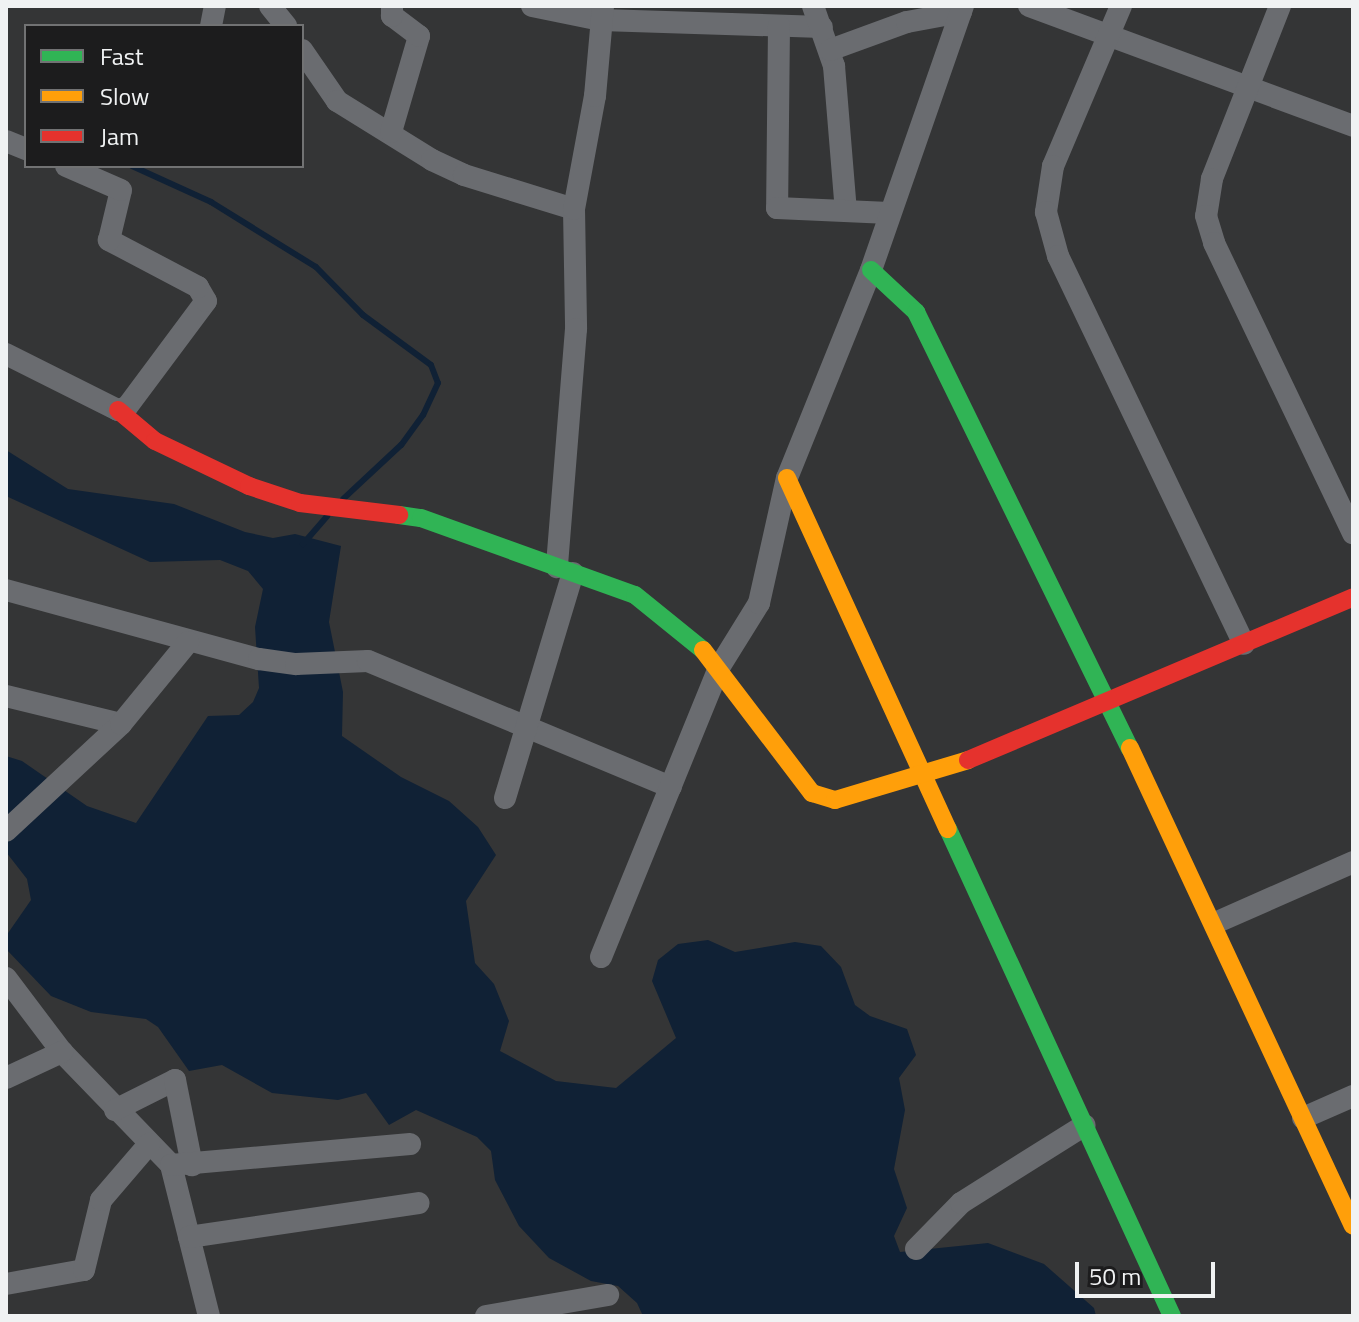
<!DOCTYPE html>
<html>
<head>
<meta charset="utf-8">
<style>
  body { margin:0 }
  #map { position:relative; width:1359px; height:1322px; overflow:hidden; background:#343536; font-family:"Titillium Web",sans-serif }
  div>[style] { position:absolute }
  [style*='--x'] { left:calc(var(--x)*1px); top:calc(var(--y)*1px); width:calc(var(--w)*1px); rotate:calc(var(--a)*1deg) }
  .water>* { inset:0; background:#102135 }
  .stream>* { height:6px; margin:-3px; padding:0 3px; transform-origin:3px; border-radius:3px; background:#102135 }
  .street>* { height:22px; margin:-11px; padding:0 11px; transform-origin:11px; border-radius:11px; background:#6a6c70 }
  .fast>* { height:18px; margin:-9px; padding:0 9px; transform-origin:9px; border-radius:9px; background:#30b455 }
  .slow>* { height:18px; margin:-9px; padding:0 9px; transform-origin:9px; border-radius:9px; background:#ff9f0a }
  .jam>* { height:18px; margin:-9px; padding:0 9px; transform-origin:9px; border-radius:9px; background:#e5322d }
  span { translate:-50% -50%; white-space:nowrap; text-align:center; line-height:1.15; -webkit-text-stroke:6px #1c1c1d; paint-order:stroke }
  .frame { position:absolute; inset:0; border:8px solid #f0f2f3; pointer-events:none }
  .legend { position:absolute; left:24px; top:24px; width:280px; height:144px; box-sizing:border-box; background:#1c1c1d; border:2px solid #717273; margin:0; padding:10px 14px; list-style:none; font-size:24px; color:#f0f2f3 }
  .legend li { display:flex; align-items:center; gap:16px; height:40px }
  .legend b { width:40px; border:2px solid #717273 }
  .scale { position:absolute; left:1075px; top:1262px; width:140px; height:36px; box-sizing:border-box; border:4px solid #f0f2f3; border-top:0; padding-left:10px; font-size:24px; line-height:28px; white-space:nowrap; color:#f0f2f3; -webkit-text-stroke:6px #1c1c1d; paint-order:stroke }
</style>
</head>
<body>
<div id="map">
  <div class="water">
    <div style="clip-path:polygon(6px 450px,68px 489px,174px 504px,245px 532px,273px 538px,295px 534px,341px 546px,329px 622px,343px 692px,342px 736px,401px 777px,449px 801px,478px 827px,496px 855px,466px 901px,475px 963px,494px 984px,509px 1021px,500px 1051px,556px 1081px,616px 1088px,676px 1038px,652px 981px,658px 960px,678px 944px,708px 940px,735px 952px,795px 942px,821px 946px,841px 967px,855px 1005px,870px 1016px,907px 1029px,916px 1055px,899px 1078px,905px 1110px,894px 1169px,907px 1208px,894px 1236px,900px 1252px,988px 1243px,1044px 1264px,1094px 1308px,1096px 1316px,643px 1316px,637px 1303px,618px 1286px,591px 1281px,549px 1258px,519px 1226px,495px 1180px,491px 1151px,477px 1137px,416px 1110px,389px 1125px,366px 1093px,338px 1100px,272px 1093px,222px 1065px,189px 1071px,158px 1027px,146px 1019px,91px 1012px,51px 996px,6px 949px,6px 936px,31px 900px,27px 879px,6px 852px,6px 756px,22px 761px,87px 806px,136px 823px,208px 716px,239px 715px,253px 702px,259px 688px,255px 627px,263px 589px,248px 571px,220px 560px,150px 562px,6px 496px)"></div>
  </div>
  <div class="stream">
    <div style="--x:132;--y:166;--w:87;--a:24.5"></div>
    <div style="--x:211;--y:202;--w:123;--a:31.8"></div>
    <div style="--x:316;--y:267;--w:67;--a:45.6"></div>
    <div style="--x:363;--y:315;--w:84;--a:36.3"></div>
    <div style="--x:431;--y:365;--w:19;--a:69"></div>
    <div style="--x:438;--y:383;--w:35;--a:115"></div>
    <div style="--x:423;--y:415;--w:37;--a:126"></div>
    <div style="--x:401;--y:445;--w:79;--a:137"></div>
    <div style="--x:303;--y:544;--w:37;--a:-49"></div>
  </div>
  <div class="street">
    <div style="--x:270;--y:6;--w:26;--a:51"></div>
    <div style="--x:532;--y:6;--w:70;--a:11.5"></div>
    <div style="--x:601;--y:20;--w:221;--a:1.8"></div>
    <div style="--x:813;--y:6;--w:64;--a:70.7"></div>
    <div style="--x:834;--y:66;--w:145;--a:85.3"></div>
    <div style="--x:1029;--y:6;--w:346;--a:20.3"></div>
    <div style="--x:1121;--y:6;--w:174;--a:113"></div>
    <div style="--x:1053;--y:166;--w:47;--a:98.7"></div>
    <div style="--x:1046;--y:212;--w:46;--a:74.7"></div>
    <div style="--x:1058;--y:256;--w:430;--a:64.4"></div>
    <div style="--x:1280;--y:6;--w:186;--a:111.5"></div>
    <div style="--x:1212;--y:179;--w:37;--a:99"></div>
    <div style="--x:1206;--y:216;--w:28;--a:73"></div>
    <div style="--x:1214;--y:243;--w:322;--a:64.4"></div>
    <div style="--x:211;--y:26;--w:20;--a:-79"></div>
    <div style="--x:779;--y:26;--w:182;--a:90.6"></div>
    <div style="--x:777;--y:208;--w:112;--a:2.6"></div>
    <div style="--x:302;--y:50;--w:62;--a:55.5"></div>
    <div style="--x:337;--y:101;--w:112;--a:31.8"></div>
    <div style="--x:432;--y:160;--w:35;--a:25"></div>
    <div style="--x:464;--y:175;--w:115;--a:17.2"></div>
    <div style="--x:574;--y:209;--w:120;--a:89"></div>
    <div style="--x:576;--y:329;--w:239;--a:94.6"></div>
    <div style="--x:830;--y:50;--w:82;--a:-20"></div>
    <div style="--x:907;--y:22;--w:55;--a:-10.5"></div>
    <div style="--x:391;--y:132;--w:100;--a:-73.7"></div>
    <div style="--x:419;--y:36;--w:34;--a:-143"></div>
    <div style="--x:392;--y:16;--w:10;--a:-90"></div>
    <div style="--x:6;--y:141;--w:22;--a:22"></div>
    <div style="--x:574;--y:209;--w:115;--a:-79.5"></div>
    <div style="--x:595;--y:96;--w:90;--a:-84.9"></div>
    <div style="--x:6;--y:354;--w:125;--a:26.6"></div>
    <div style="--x:118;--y:410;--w:9;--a:-18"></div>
    <div style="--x:127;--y:407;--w:132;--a:-53.3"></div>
    <div style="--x:206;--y:301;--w:16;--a:-120"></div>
    <div style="--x:198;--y:287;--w:101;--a:-152.2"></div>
    <div style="--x:109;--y:240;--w:51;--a:-76.5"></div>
    <div style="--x:121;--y:190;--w:60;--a:-156.4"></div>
    <div style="--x:6;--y:590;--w:262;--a:15.3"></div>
    <div style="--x:259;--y:659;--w:37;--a:8"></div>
    <div style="--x:296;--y:664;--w:72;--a:-2.4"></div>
    <div style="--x:368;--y:661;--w:328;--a:22.6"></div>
    <div style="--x:6;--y:696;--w:118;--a:13.7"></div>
    <div style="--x:505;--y:798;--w:235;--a:-73.2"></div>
    <div style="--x:6;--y:831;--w:157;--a:-42.9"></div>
    <div style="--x:121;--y:724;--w:106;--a:-50.7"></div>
    <div style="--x:1215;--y:923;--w:151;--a:-23.8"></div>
    <div style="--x:601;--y:957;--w:314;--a:-67.8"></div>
    <div style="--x:720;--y:666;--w:74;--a:-58.2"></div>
    <div style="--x:759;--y:603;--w:128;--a:-77.4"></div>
    <div style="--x:787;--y:478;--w:224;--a:-68"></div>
    <div style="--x:871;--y:270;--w:280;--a:-70.8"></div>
    <div style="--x:6;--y:978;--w:93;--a:52.9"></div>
    <div style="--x:62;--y:1052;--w:157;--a:46"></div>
    <div style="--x:171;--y:1165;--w:156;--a:75.9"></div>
    <div style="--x:6;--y:1078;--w:62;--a:-24.9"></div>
    <div style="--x:115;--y:1110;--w:67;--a:-26.6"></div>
    <div style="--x:175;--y:1080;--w:87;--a:78.7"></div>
    <div style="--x:1303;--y:1118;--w:55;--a:-23.7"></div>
    <div style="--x:171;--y:1165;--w:240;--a:-5"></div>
    <div style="--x:189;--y:1237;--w:232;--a:-8.4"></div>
    <div style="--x:916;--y:1249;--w:64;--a:-45.6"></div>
    <div style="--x:961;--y:1203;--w:146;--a:-32.2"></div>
    <div style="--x:6;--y:1284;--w:79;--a:-10.2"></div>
    <div style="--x:84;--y:1270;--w:72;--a:-76.3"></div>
    <div style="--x:101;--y:1200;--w:74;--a:-49.4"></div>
    <div style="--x:486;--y:1316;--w:124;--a:-9.8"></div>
  </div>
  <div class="fast">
    <div style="--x:871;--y:270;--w:62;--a:43"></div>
    <div style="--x:916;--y:312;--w:486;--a:63.9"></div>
    <div style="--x:399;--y:515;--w:22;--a:8"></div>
    <div style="--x:421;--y:518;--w:227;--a:19.8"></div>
    <div style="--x:635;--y:595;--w:87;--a:39"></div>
    <div style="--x:948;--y:829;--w:536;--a:65.3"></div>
  </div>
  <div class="slow">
    <div style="--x:787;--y:478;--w:386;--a:65.4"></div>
    <div style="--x:703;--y:650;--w:180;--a:52.7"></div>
    <div style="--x:812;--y:793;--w:24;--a:17"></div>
    <div style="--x:835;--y:800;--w:139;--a:-16.7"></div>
    <div style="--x:1130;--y:748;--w:527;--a:64.99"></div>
  </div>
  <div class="jam">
    <div style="--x:118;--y:410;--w:48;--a:40"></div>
    <div style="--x:155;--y:441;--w:104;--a:25.6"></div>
    <div style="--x:249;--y:486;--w:54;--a:18.4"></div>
    <div style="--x:300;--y:503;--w:100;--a:6.9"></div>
    <div style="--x:968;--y:760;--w:418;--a:-22.9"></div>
  </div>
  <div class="frame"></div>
  <ul class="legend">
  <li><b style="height:10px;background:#30b455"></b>Fast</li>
  <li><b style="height:10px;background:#ff9f0a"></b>Slow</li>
  <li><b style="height:10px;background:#e5322d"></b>Jam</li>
  </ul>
  <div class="scale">50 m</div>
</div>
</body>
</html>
